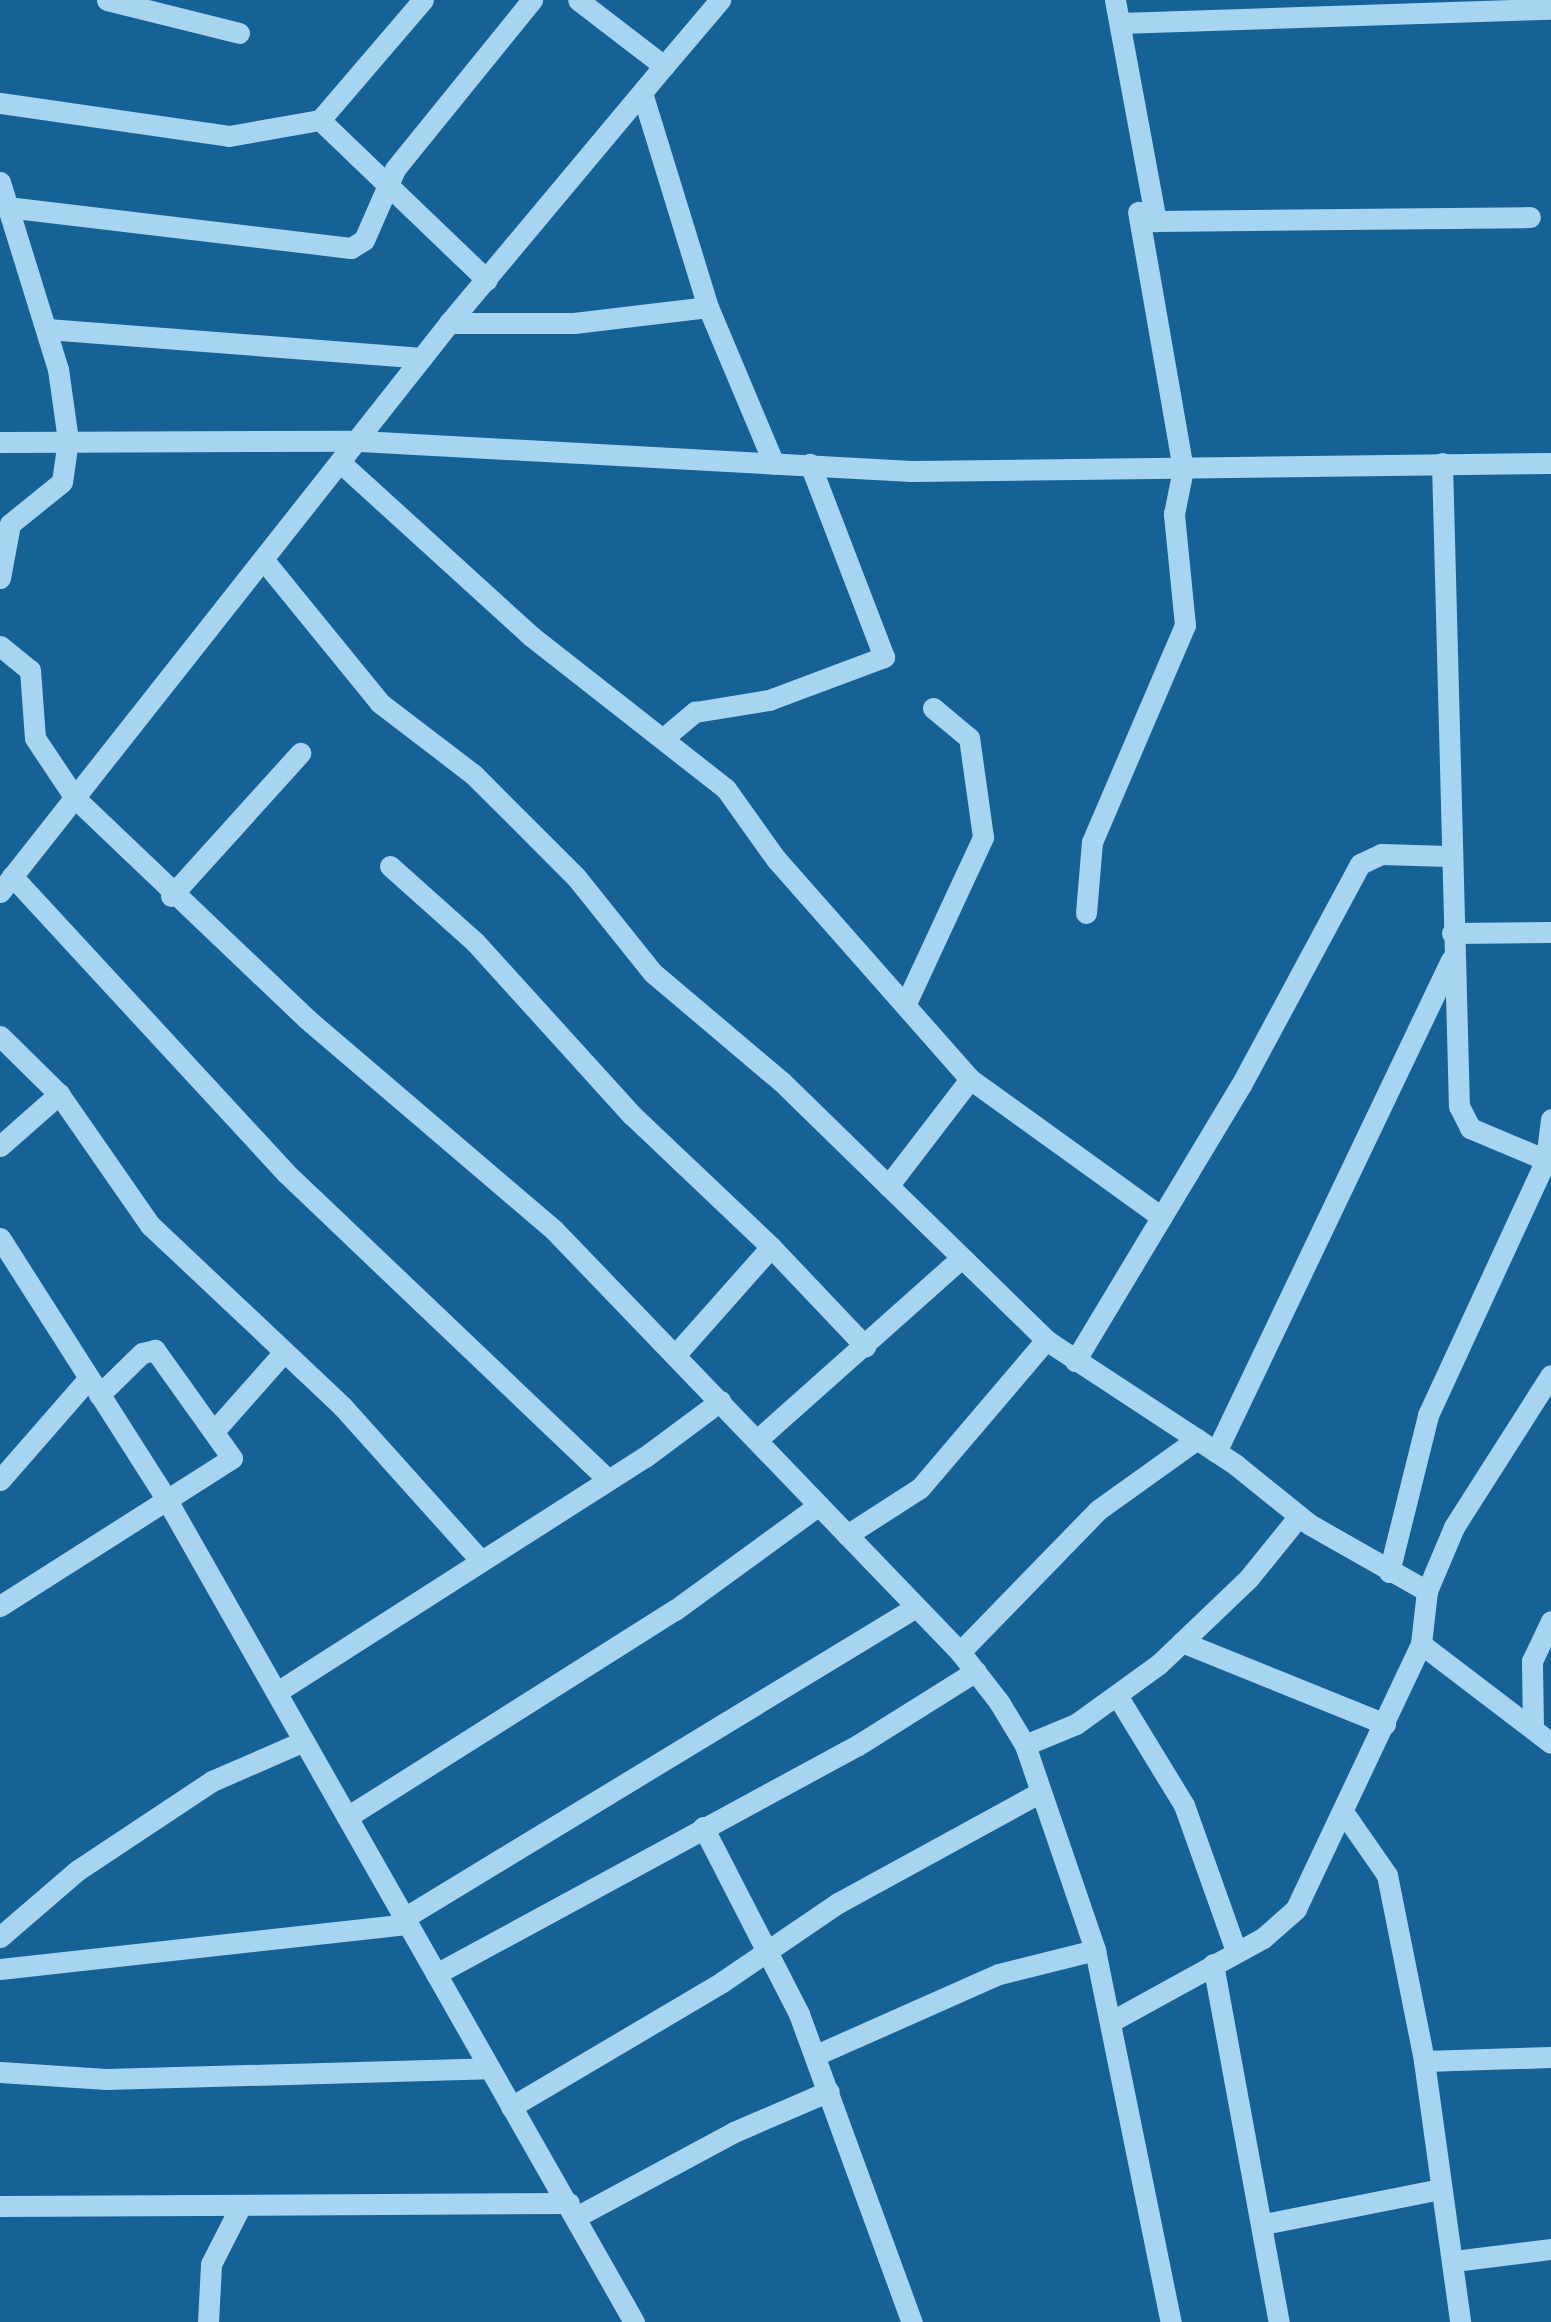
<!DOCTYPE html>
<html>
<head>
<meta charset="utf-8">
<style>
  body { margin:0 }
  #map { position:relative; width:1551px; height:2322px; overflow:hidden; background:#166195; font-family:Helvetica,sans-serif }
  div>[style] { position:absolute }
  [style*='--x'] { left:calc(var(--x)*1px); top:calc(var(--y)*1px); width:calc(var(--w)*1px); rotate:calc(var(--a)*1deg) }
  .minor>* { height:21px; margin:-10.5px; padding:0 10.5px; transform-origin:10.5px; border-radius:10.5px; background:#a6d4f1 }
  span { translate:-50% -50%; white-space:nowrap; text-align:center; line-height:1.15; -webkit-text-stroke:9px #166195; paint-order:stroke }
</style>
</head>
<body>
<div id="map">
  <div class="minor">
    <div style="--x:107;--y:0;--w:136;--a:14"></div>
    <div style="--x:1115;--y:0;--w:225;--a:79.5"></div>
    <div style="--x:1156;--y:221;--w:374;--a:-0.6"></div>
    <div style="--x:1120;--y:23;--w:431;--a:-1.9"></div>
    <div style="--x:664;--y:66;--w:87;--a:-49.7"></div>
    <div style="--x:643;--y:96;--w:221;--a:72.9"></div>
    <div style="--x:708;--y:307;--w:170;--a:67.2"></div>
    <div style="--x:0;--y:103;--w:231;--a:8.2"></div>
    <div style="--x:229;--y:136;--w:92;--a:-10"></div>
    <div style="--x:320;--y:120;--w:158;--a:-49.4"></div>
    <div style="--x:320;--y:120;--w:231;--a:43.8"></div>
    <div style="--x:0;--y:182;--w:196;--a:72.8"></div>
    <div style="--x:58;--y:369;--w:72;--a:82"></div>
    <div style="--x:68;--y:440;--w:42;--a:98.1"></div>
    <div style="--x:62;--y:482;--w:67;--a:141.1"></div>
    <div style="--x:10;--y:524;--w:55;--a:100.5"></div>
    <div style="--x:7;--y:207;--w:346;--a:6.8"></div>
    <div style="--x:351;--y:248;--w:15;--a:-32"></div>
    <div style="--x:364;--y:240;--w:77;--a:-66.4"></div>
    <div style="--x:395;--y:169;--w:218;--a:-51"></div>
    <div style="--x:449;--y:323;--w:125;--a:0"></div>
    <div style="--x:574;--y:323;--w:135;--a:-6.8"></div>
    <div style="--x:47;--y:329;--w:376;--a:4.4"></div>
    <div style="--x:0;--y:442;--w:360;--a:-0.2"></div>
    <div style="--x:360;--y:441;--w:552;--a:3.12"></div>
    <div style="--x:911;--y:471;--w:640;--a:-0.72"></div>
    <div style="--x:1442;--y:463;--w:643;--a:88.49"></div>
    <div style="--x:1459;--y:1106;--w:25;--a:63"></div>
    <div style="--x:1470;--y:1128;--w:88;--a:22.8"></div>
    <div style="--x:342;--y:464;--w:256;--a:42.3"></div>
    <div style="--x:531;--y:636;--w:248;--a:38.1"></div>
    <div style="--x:726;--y:789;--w:86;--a:54.5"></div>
    <div style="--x:776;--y:859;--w:293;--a:48.6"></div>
    <div style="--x:970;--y:1079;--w:236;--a:35.8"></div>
    <div style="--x:266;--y:563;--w:181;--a:50.8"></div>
    <div style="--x:380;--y:703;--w:117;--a:37.4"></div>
    <div style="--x:473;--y:774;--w:146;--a:45"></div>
    <div style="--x:576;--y:877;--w:123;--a:51.3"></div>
    <div style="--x:653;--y:973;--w:169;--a:40.2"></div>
    <div style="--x:782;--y:1082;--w:369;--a:44.3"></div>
    <div style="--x:1046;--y:1340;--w:227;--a:33.3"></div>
    <div style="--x:1236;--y:1465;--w:94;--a:38.9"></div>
    <div style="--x:1309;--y:1524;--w:136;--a:29.6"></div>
    <div style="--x:1427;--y:1591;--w:53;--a:96.5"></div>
    <div style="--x:1421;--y:1644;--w:293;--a:115.3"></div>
    <div style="--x:1296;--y:1909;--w:44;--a:138.7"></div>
    <div style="--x:1263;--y:1938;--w:172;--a:151.2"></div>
    <div style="--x:0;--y:646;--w:38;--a:39"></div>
    <div style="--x:30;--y:670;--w:68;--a:85.8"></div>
    <div style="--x:35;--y:738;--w:72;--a:56.3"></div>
    <div style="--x:75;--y:798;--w:320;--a:43.6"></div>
    <div style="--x:307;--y:1019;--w:325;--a:40.5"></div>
    <div style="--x:554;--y:1230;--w:586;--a:46.11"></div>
    <div style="--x:960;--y:1652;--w:63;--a:52"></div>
    <div style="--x:999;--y:1702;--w:50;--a:58.8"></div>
    <div style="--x:1025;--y:1745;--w:217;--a:71.1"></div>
    <div style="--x:1095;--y:1950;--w:380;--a:78.5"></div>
    <div style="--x:666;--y:736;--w:38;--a:-40"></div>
    <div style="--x:695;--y:712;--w:75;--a:-9.2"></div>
    <div style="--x:769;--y:700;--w:123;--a:-20.5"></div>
    <div style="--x:884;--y:657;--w:207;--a:-111"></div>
    <div style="--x:390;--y:866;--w:114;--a:41.8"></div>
    <div style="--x:475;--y:942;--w:234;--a:47.8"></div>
    <div style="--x:632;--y:1115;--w:192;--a:43.5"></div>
    <div style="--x:771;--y:1247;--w:143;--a:131.6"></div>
    <div style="--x:12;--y:876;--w:404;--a:47.3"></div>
    <div style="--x:286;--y:1173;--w:445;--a:43.6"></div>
    <div style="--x:0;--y:892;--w:725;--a:-51.72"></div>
    <div style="--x:449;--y:323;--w:335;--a:-50.1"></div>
    <div style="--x:664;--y:66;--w:108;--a:-142.5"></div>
    <div style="--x:171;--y:896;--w:193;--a:-47.9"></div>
    <div style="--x:1086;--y:913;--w:71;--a:-85.2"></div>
    <div style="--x:1092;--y:842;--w:236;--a:-66.8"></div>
    <div style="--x:1185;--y:625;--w:112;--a:-95.7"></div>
    <div style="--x:1174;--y:514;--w:46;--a:-78.7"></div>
    <div style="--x:1183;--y:469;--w:261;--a:-99.9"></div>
    <div style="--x:1452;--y:933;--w:99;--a:-0.6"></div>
    <div style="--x:907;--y:1001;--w:181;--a:-65.1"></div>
    <div style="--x:983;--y:837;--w:100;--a:-98"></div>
    <div style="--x:969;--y:738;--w:47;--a:-140.2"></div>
    <div style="--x:0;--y:1036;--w:83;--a:44.5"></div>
    <div style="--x:59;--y:1094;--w:160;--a:55.2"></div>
    <div style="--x:150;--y:1225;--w:264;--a:43.3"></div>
    <div style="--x:342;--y:1406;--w:207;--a:48.1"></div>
    <div style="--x:0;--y:1146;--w:79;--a:-41.4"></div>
    <div style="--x:888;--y:1186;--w:135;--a:-52.5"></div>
    <div style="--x:0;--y:1238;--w:313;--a:57.5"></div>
    <div style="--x:168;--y:1502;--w:943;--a:60.39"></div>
    <div style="--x:771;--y:1247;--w:137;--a:46.5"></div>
    <div style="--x:1075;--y:1361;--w:322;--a:-59"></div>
    <div style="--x:1241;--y:1085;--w:251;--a:-61.7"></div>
    <div style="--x:1360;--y:864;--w:23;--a:-25"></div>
    <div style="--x:1381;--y:854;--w:68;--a:1.7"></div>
    <div style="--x:215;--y:1430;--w:104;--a:-48.5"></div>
    <div style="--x:757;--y:1440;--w:272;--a:-41.7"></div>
    <div style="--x:1216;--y:1452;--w:545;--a:-64.47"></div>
    <div style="--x:0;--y:1480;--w:134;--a:-48.9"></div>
    <div style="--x:847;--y:1535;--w:87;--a:-32.8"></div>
    <div style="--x:920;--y:1488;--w:194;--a:-49.6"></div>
    <div style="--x:1389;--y:1572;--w:162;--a:-76"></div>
    <div style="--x:1428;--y:1415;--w:281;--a:-65.2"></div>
    <div style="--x:1546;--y:1160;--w:41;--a:-83"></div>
    <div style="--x:1427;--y:1591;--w:69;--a:-67.1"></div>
    <div style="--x:1454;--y:1527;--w:180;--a:-57.5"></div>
    <div style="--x:0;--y:1606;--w:275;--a:-32.5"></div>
    <div style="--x:232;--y:1458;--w:133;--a:-125.5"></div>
    <div style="--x:155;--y:1350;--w:13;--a:167"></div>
    <div style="--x:142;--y:1353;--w:60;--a:135.7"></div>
    <div style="--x:1182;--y:1642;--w:219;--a:22"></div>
    <div style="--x:1421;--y:1644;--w:163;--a:37.3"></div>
    <div style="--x:960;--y:1652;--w:198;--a:-45.8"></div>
    <div style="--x:1098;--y:1510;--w:122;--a:-35.6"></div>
    <div style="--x:277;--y:1692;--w:437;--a:-32.6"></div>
    <div style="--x:645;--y:1457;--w:94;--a:-36.7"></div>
    <div style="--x:1118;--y:1697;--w:127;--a:58.6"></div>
    <div style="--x:1184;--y:1805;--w:155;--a:70.4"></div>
    <div style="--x:1533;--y:1728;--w:67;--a:-90.9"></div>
    <div style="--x:1532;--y:1661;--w:44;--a:-64.6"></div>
    <div style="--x:1025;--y:1745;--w:55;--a:-22.4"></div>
    <div style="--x:1076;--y:1724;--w:102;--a:-35.9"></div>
    <div style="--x:1159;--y:1664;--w:123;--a:-43.7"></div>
    <div style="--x:1248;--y:1579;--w:81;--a:-51"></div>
    <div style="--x:1346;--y:1816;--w:72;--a:55.2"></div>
    <div style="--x:1387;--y:1875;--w:190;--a:78.7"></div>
    <div style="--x:1424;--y:2061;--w:263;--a:82.1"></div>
    <div style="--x:347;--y:1817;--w:388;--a:-32.3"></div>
    <div style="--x:675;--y:1610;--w:178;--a:-36.1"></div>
    <div style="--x:703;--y:1827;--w:210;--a:62.8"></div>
    <div style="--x:799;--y:2014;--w:328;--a:69.9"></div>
    <div style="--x:404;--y:1918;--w:599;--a:-31.28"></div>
    <div style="--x:0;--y:1937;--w:103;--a:-40.7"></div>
    <div style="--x:78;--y:1870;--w:161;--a:-33.6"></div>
    <div style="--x:212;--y:1781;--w:100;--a:-23.5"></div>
    <div style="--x:1213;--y:1964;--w:364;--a:79.6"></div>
    <div style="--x:0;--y:1969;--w:409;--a:-6.3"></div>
    <div style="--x:436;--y:1974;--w:480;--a:-28.5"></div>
    <div style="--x:858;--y:1745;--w:139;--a:-32.1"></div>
    <div style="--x:816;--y:2055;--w:200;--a:-23.9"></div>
    <div style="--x:999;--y:1974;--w:99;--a:-14"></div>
    <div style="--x:1424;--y:2061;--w:127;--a:-1.8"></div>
    <div style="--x:0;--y:2072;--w:106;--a:3.8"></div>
    <div style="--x:106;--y:2079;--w:383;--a:-1.6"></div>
    <div style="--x:511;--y:2107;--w:245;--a:-30.6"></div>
    <div style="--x:722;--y:1982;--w:140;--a:-34.3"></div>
    <div style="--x:838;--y:1903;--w:229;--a:-28.7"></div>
    <div style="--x:0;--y:2206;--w:569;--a:-0.3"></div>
    <div style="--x:576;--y:2217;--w:179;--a:-28.3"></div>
    <div style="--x:734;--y:2132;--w:103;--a:-23.3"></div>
    <div style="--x:1264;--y:2224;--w:180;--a:-11.2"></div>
    <div style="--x:1454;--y:2261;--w:98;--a:-7.1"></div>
    <div style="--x:208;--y:2322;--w:58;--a:-87"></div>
    <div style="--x:211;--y:2264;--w:59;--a:-63"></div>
  </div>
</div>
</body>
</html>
